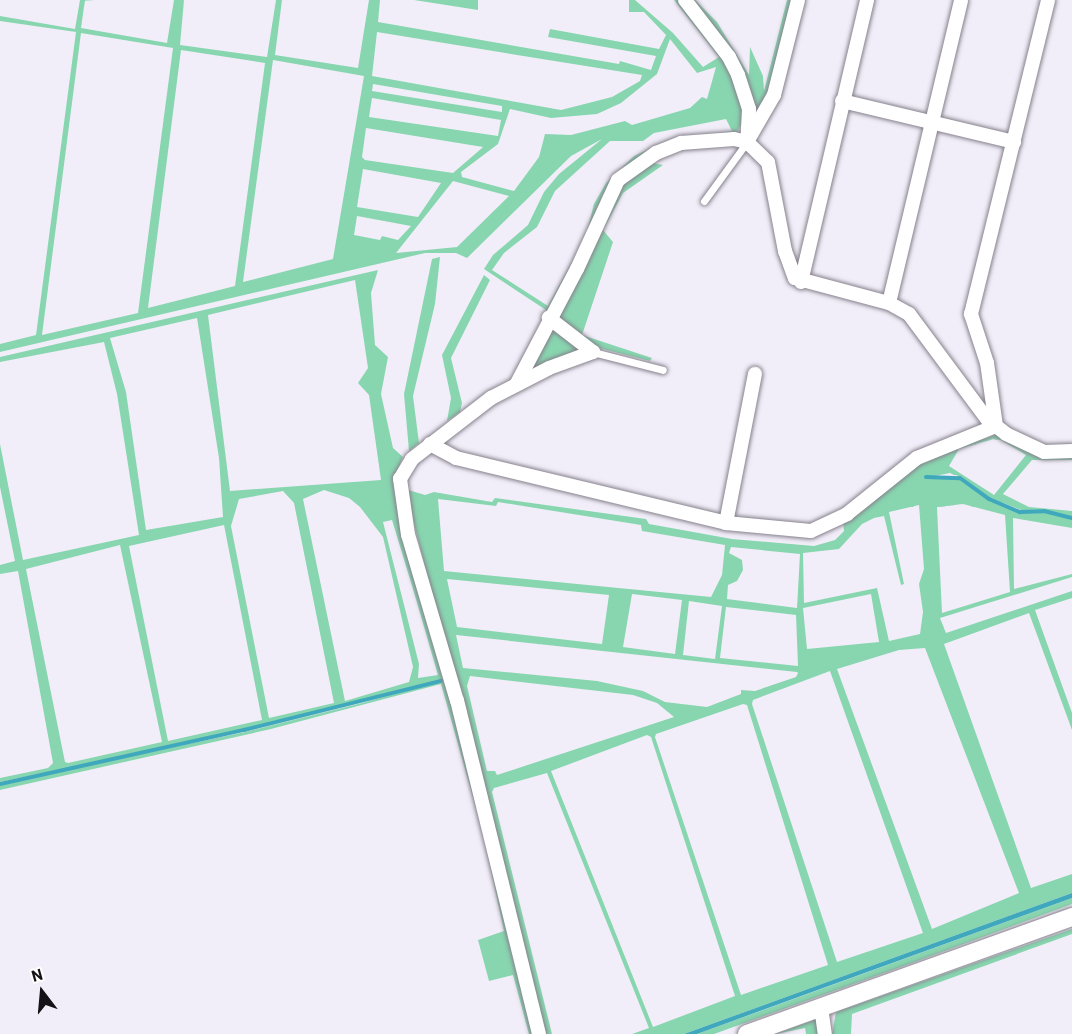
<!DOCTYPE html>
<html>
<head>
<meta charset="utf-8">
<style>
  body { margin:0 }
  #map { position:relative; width:1072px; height:1034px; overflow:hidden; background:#f2eef9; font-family:Barlow,sans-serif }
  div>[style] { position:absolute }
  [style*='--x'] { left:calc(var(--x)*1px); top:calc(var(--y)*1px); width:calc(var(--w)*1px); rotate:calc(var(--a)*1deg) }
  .green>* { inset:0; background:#88d6b0 }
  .water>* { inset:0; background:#40a8bc }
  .stream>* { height:4px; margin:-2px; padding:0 2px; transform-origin:2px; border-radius:2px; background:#40a8bc }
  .roads { filter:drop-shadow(0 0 2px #86818c) drop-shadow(0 0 2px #86818c) }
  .service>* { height:7px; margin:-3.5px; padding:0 3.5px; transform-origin:3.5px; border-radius:3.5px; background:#fff }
  .minor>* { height:14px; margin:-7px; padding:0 7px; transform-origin:7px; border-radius:7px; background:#fff }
  .secondary>* { height:18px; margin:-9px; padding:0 9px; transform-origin:9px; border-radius:9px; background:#fff }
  span { translate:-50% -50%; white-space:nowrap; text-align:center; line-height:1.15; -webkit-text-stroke:4.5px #fff; paint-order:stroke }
  .north { position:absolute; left:12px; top:962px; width:60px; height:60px; -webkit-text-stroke:4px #fff; paint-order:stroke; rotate:344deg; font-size:16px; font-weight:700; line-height:24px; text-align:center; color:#141216 }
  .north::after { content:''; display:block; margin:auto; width:21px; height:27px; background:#141216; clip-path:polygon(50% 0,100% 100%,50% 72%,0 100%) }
</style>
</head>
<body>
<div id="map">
  <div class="green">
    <div style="clip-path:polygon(evenodd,80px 0,85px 0,81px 28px,167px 43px,174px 0,184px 0,180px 45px,267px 57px,276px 0,282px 0,275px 55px,358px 68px,369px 0,380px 0,378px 22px,619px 64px,620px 61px,651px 70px,656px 56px,548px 37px,550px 29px,659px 49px,666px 35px,644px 12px,629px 12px,629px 0,635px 0,673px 33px,703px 67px,719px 57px,674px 0,682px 0,732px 68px,744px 98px,746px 116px,734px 137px,691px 141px,656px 150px,618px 174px,602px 196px,590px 236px,549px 312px,484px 269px,493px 255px,528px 225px,544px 192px,559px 174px,602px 139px,571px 156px,467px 258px,456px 253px,425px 253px,0 352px,0 344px,36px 335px,76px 32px,0 21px,0 16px,75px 29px,80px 0,377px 32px,517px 55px,642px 75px,640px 81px,612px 97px,561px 110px,372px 76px,377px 32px,80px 0,81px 33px,173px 48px,138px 313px,42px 335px,81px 33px,80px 0,670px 39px,697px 73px,716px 67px,707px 99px,702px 97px,690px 108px,632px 125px,625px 121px,571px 135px,545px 134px,539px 157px,514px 191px,462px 177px,461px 172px,498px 144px,510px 109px,551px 118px,597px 114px,621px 103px,657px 74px,670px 39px,80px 0,181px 50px,265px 63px,235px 286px,148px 308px,181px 50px,80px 0,273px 60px,364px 76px,333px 259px,243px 282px,273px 60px,80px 0,373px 84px,502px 106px,502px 112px,372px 91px,373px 84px,80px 0,372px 98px,501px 120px,498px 136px,369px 117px,372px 98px,80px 0,726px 119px,732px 131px,666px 141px,634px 156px,606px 183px,594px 204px,586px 236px,548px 306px,492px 270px,504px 253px,537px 227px,555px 191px,610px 141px,643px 141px,654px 133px,726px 119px,80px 0,366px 128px,483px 147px,482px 148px,453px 173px,365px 160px,362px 157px,366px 128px,80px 0,363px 169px,441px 183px,418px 217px,357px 207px,363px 169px,80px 0,453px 181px,509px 196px,457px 247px,396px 253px,453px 181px,80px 0,357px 216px,411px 226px,398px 240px,382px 236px,380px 240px,354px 235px,357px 216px)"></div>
    <div style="clip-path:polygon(414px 0,478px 0,478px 10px)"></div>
    <div style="clip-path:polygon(688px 0,695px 0,717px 22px,749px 75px,750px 47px,763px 76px,764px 91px,787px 0,794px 0,771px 95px,753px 129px,750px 98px)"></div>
    <div style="clip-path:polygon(648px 162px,663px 165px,623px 193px,603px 230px,613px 242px,582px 335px,652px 358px,650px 361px,595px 347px,555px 318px,621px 185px)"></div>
    <div style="clip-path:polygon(440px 257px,435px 304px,413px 396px,419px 443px,409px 451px,404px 394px,432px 259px)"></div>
    <div style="clip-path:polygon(evenodd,378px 270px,371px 293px,375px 345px,388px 357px,381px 394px,393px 448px,403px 457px,395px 476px,534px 1034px,529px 1034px,513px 975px,489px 981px,478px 940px,504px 931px,483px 833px,441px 684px,271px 729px,0 790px,0 784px,245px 732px,362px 703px,442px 681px,244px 730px,0 782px,0 778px,48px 768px,53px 763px,18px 571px,0 574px,0 565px,15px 561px,0 487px,0 444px,23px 560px,139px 535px,117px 394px,104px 342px,0 362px,0 357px,378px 270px,355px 280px,368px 368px,358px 383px,369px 395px,381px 480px,230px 491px,208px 315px,355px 280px,378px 270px,197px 318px,219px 458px,223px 517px,146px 530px,126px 392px,110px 338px,197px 318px,378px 270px,324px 490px,349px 498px,360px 507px,383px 537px,413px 667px,409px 682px,345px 701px,303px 499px,324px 490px,378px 270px,283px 491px,294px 503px,334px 703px,269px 718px,231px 526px,239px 499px,283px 491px,378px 270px,392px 520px,413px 589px,438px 675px,418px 678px,419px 664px,383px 522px,392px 520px,378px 270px,224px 525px,262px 720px,168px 741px,129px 546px,224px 525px,378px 270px,120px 545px,162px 742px,68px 763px,65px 762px,26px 569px,120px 545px)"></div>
    <div style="clip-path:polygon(484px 275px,490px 280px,451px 358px,462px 403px,460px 412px,447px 421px,451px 398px,442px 355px)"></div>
    <div style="clip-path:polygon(551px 329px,586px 351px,522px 376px)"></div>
    <div style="clip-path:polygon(evenodd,998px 434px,1072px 455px,1072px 460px,1032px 460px,1003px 494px,1029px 507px,1072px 511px,1072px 517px,1044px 510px,1021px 510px,990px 498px,961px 477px,950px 473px,925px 478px,960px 479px,989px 500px,1019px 513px,1044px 512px,1072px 519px,1072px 528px,1013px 518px,1014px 589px,1072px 574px,1072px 577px,940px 618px,946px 633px,1072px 591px,1072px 598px,1035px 610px,1072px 713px,1072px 730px,1029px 613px,944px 644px,1031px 888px,1072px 874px,1072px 893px,684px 1034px,632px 1034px,649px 1028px,547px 773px,494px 788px,492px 792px,552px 1034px,546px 1034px,405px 489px,425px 495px,434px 492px,492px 502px,495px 498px,646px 519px,649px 524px,732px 539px,814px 546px,835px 540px,844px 531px,843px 522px,918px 461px,998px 434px,993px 439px,1001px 440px,1026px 455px,994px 495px,949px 466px,959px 449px,993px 439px,998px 434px,438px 499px,496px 506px,498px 502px,641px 525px,642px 531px,725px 545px,722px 575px,711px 597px,444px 571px,438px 499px,998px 434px,963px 504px,1005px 515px,1010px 592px,942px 613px,937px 507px,963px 504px,998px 434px,919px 505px,924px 569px,919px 584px,923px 612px,920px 634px,889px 641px,877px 588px,804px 603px,803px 553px,839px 549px,862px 524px,874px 518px,884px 516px,901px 585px,904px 584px,889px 512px,919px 505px,998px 434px,731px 547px,800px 554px,797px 608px,727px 599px,728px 585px,737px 581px,743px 570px,742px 560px,729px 553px,731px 547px,998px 434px,447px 579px,609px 595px,602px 644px,457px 627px,447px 579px,998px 434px,632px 594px,682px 600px,675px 654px,623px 647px,632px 594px,998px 434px,871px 594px,879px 642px,807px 649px,803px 608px,871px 594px,998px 434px,689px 601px,722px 606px,715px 659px,683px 655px,689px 601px,998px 434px,726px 607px,796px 615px,798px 666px,720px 658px,726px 607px,998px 434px,456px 635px,797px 672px,798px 673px,796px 677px,755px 691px,741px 690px,741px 694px,707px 707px,665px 702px,643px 691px,597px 681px,463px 668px,456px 635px,998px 434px,925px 648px,1019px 893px,932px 929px,837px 669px,899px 650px,925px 648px,998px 434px,830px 671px,923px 933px,837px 962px,752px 704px,753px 700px,830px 671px,998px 434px,470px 676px,633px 695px,657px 703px,674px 717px,497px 775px,495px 771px,487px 771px,467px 686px,470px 676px,998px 434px,743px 704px,747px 705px,828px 965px,741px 995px,655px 737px,656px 734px,743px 704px,998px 434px,647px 735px,651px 737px,735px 996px,653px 1027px,551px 771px,647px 735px)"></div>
    <div style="clip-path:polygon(1072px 898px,1072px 904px,912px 963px,714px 1034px,697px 1034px)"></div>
    <div style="clip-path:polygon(1072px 929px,1072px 934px,852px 1014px,851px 1034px,832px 1034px,836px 1012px)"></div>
    <div style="clip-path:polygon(820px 1018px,820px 1034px,806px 1034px,805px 1028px,775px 1034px)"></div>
  </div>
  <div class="water">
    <div style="clip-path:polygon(1072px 893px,1072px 898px,826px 987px,697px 1034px,684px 1034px)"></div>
  </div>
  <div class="stream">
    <div style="--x:926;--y:477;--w:34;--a:2"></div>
    <div style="--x:960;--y:478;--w:36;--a:36"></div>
    <div style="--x:989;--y:499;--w:34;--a:23"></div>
    <div style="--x:1020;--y:512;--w:24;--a:-2"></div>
    <div style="--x:1044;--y:511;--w:29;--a:14"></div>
    <div style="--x:0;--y:784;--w:250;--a:-12.5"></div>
    <div style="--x:244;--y:730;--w:203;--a:-14"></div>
  </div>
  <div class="roads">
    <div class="service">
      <div style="--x:704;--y:201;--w:73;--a:-53.9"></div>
      <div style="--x:593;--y:352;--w:72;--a:14.4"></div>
    </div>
    <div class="minor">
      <div style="--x:685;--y:0;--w:72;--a:52.3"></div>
      <div style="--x:729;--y:57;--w:20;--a:63"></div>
      <div style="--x:738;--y:75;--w:36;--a:72"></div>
      <div style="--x:749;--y:109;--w:33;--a:93"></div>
      <div style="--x:842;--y:101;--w:177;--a:13.4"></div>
      <div style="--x:748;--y:140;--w:52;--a:-60"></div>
      <div style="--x:774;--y:95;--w:98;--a:-75.8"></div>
      <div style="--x:801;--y:282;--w:290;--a:-76.8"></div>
      <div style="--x:889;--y:303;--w:311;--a:-76.6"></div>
      <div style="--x:516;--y:385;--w:131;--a:-62.3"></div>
      <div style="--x:577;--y:269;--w:98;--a:-65.3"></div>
      <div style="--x:618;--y:180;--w:47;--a:-35.4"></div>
      <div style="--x:656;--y:153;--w:27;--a:-22"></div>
      <div style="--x:681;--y:143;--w:53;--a:-4.3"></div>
      <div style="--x:734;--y:139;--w:13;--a:13"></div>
      <div style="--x:747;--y:142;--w:29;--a:44"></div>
      <div style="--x:768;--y:162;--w:91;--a:79.2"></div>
      <div style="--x:785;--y:251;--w:29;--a:70"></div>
      <div style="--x:795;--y:278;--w:97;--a:14.9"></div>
      <div style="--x:889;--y:303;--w:23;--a:29"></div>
      <div style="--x:909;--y:314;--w:131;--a:53.4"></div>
      <div style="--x:987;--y:419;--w:24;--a:38"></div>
      <div style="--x:1006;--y:434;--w:42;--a:25.3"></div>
      <div style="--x:1044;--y:452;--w:28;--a:-2"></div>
      <div style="--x:430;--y:444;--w:30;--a:28"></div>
      <div style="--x:456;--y:458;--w:278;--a:13.5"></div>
      <div style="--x:726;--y:523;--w:85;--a:5.4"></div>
      <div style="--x:811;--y:531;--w:40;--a:-25"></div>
      <div style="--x:847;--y:514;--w:90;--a:-38.7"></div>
      <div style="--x:917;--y:458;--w:85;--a:-22.1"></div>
      <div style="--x:996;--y:426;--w:64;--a:-98.1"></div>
      <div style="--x:987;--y:363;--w:52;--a:-108.1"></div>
      <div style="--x:971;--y:314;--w:323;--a:-76.2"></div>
      <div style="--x:726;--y:523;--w:152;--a:-79"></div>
      <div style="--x:821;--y:1007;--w:27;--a:82"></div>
      <div style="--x:539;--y:1034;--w:343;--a:-103.8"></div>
      <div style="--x:457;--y:701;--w:173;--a:-106.4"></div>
      <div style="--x:408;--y:535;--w:57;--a:-98.1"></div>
      <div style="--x:400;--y:479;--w:23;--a:-59"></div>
      <div style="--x:412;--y:459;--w:100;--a:-37.7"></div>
      <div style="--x:491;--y:398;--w:65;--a:-27.3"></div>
      <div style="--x:549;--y:368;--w:47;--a:-20"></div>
      <div style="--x:593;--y:352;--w:56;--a:-142.3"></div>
    </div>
    <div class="secondary">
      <div style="--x:747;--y:1034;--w:345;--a:-19.8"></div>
    </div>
  </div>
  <div class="north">N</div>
</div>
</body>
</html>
